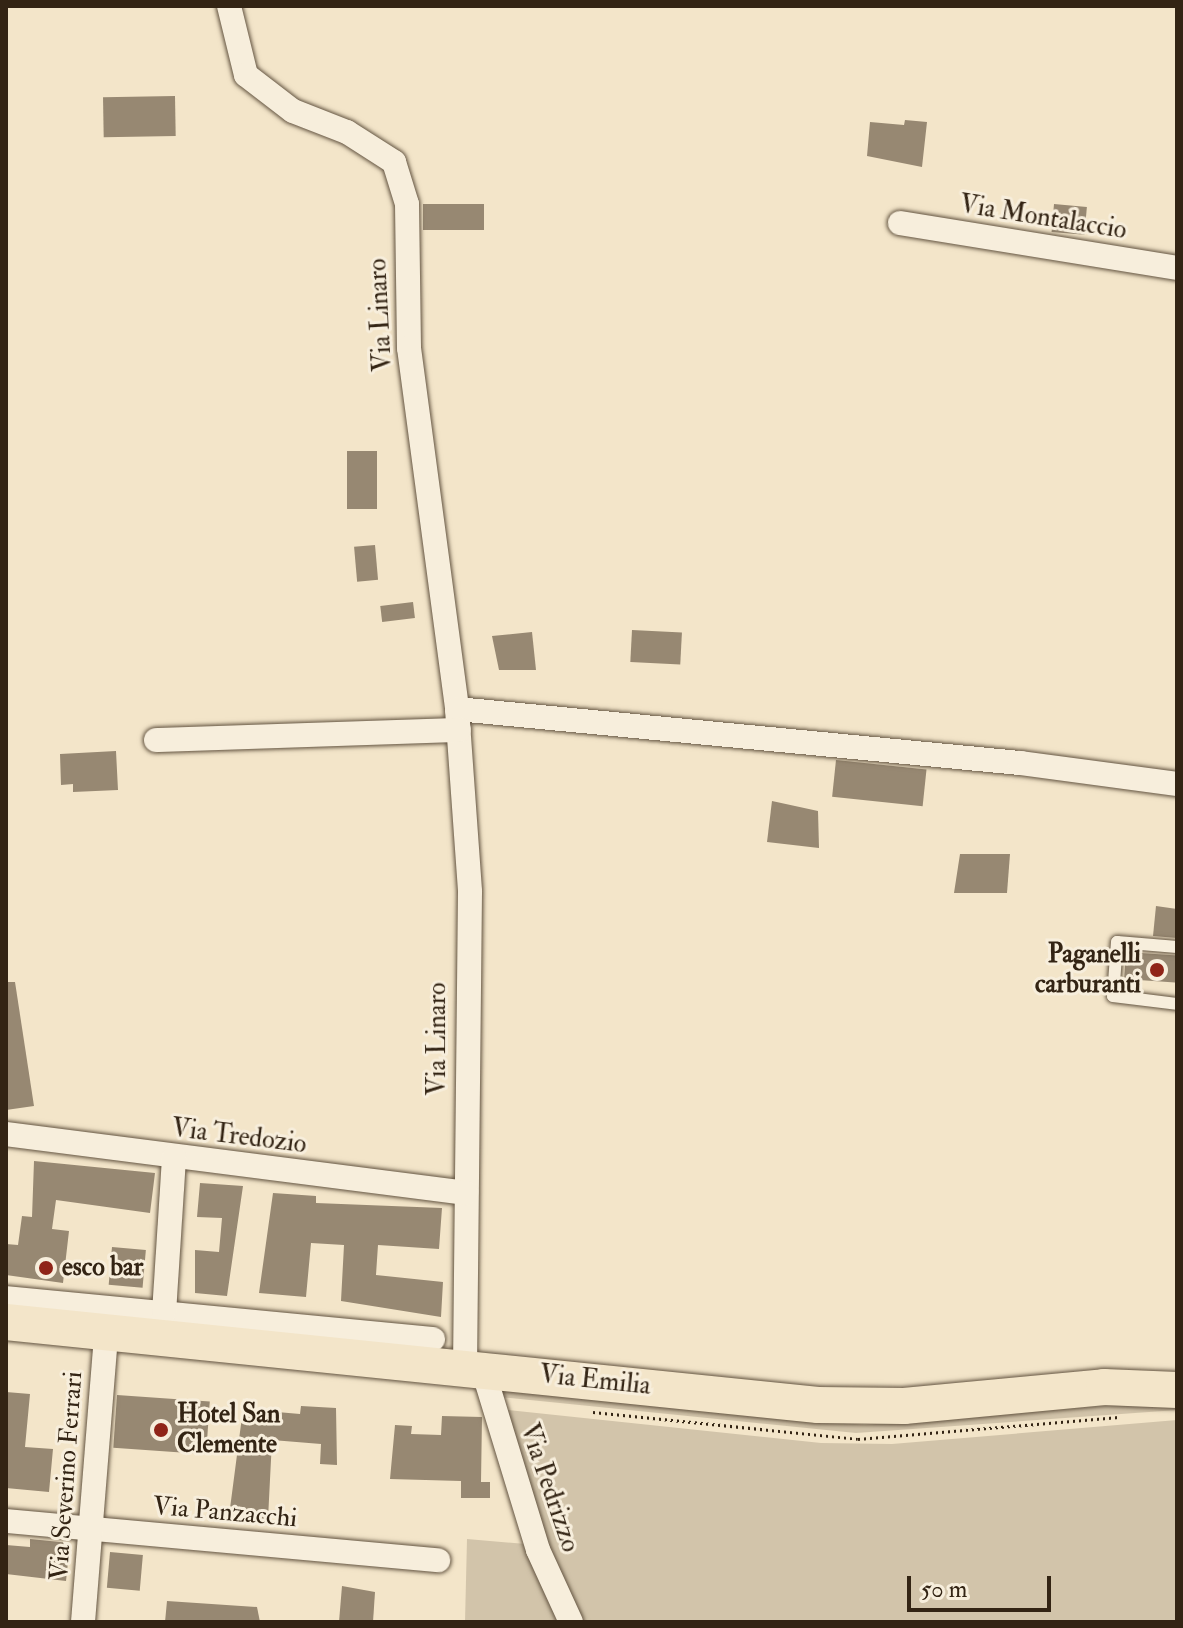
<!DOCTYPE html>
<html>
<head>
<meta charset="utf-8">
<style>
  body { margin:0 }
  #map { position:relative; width:1183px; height:1628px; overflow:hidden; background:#f3e5c9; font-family:"IM FELL Double Pica",serif }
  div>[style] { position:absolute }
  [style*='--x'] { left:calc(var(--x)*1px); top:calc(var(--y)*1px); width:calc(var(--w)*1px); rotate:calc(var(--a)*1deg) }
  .green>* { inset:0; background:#d2c4aa }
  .building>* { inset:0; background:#978872; transform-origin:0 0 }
  .path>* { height:3px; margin-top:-1.5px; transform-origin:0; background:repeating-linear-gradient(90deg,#332414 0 2px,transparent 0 6px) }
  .roads { filter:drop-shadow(0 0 2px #635441) drop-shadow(0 0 2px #635441) }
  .service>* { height:12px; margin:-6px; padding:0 6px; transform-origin:6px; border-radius:6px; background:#f7eedc }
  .minor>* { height:24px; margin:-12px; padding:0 12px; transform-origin:12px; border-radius:12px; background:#f7eedc }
  .primary>* { height:36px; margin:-18px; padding:0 18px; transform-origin:18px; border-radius:18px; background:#f3e5c9 }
  .dots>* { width:22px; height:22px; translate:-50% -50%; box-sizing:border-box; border:4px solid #f7eedc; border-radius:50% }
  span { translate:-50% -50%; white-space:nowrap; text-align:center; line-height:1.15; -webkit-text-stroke:6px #f7eedc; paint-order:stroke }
  .street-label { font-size:26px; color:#332414 }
  .poi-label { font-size:26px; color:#332414; font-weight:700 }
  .right { translate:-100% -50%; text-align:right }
  .left { translate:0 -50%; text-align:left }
  .frame { position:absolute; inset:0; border:8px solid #332414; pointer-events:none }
  .scale { position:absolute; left:907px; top:1576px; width:144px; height:36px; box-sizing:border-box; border:4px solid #332414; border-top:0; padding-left:10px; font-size:24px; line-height:28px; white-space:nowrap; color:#332414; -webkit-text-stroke:6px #f7eedc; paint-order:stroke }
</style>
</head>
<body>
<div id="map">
  <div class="green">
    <div style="clip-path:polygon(504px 1389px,864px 1425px,1153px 1402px,1177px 1404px,1177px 1410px,856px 1433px,500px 1397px)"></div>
    <div style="clip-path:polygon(507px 1410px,821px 1443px,892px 1444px,1177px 1420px,1177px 1622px,582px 1622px,549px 1550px)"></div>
    <div style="clip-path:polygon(467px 1539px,526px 1544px,561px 1622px,465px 1622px)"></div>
  </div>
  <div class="building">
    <div style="left:175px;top:96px;width:40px;height:72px;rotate:89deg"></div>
    <div style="clip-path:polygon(905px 120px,927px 122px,922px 167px,867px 156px,870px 122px,904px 125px)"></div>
    <div style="left:423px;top:204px;width:61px;height:26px"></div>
    <div style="left:1054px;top:204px;width:33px;height:28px;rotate:5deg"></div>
    <div style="left:347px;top:451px;width:30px;height:58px"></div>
    <div style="left:375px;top:545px;width:35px;height:21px;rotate:85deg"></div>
    <div style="left:413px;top:602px;width:16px;height:33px;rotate:83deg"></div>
    <div style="left:632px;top:630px;width:50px;height:32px;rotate:3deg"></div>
    <div style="clip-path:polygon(532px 632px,536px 670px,499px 670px,492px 636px)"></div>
    <div style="clip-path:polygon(116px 751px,118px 790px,73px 792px,73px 784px,61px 785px,60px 754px)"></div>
    <div style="left:836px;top:760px;width:91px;height:37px;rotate:6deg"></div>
    <div style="clip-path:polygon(772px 801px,818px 811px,819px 848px,767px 842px)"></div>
    <div style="clip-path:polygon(960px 854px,1010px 854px,1007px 893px,954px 893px)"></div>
    <div style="clip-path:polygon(1156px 906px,1177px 909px,1177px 938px,1153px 936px)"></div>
    <div style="left:1126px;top:952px;width:51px;height:27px;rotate:4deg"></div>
    <div style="clip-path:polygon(6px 982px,15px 982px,34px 1106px,6px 1110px)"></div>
    <div style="clip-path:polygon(34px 1161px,155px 1173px,150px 1213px,56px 1200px,52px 1229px,69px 1231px,63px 1283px,6px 1275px,6px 1244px,18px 1245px,22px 1216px,32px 1217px)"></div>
    <div style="clip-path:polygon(200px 1183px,243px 1186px,227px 1296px,195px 1293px,195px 1250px,219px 1252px,222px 1218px,197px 1217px)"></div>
    <div style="clip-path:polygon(273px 1193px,316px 1196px,316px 1203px,442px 1208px,439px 1249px,378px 1245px,376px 1275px,443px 1282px,441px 1317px,341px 1301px,344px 1245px,311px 1243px,306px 1297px,259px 1293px)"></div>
    <div style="left:112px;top:1247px;width:34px;height:38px;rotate:5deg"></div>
    <div style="clip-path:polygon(6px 1392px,30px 1394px,25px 1447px,53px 1449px,49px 1492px,6px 1488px)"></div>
    <div style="left:117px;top:1395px;width:93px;height:53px;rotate:4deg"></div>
    <div style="clip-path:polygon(301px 1406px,336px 1408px,337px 1465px,320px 1464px,321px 1444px,272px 1440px,268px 1519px,229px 1516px,243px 1409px,300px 1414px)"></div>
    <div style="clip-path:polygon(442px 1416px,482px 1417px,481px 1482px,490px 1482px,490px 1498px,461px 1498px,461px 1481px,390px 1479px,395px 1425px,412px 1426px,411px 1434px,441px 1435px)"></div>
    <div style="clip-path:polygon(30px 1539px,70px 1543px,66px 1581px,6px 1574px,6px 1545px,30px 1547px)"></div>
    <div style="left:110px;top:1552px;width:33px;height:36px;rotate:5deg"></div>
    <div style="clip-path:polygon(342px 1586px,375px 1592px,373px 1622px,339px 1622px)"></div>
    <div style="clip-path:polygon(167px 1601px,257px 1607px,260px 1622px,165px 1622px)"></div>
  </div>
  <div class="path">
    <div style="--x:593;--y:1412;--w:266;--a:5.8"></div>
    <div style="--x:858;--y:1439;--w:262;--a:-4.8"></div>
  </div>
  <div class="roads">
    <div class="service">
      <div style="--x:1177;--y:947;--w:60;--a:-175.2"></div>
      <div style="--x:1117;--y:942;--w:54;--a:94.2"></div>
      <div style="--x:1113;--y:996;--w:64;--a:7.1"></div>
    </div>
    <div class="minor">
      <div style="--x:229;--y:6;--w:71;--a:76.2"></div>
      <div style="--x:246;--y:75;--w:59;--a:37.5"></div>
      <div style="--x:293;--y:111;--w:58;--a:21.3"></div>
      <div style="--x:347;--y:132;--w:56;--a:32.6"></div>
      <div style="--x:394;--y:162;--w:44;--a:72.8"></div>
      <div style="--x:407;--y:204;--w:144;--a:89.2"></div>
      <div style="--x:409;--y:348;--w:364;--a:82.4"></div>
      <div style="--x:457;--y:709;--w:183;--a:85.9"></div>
      <div style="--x:470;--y:892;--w:477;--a:90.6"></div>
      <div style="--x:900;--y:223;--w:281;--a:9.2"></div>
      <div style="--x:457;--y:709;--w:566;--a:5.48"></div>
      <div style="--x:1020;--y:763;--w:158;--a:7.6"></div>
      <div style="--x:156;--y:740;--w:303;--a:-1.9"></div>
      <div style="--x:6;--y:1134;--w:464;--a:7.3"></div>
      <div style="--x:6;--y:1298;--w:429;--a:5.5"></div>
      <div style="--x:164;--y:1313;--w:156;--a:-86.3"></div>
      <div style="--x:483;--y:1370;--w:188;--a:73"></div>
      <div style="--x:538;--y:1550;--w:79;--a:65.4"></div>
      <div style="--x:6;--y:1521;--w:434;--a:5.2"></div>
      <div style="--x:83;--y:1622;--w:288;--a:-85.4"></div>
    </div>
    <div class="primary">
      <div style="--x:6;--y:1322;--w:816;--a:5.84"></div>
      <div style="--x:818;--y:1405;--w:86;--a:0.7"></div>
      <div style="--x:904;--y:1406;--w:201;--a:-5.4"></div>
      <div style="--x:1104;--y:1387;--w:73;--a:2.4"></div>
    </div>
  </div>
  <div class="dots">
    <div style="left:1157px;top:970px;background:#8f2418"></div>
    <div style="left:46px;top:1268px;background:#8f2418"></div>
    <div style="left:161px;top:1430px;background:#8f2418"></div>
  </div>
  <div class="street-label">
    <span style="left:1043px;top:218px;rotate:9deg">Via Montalaccio</span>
    <span style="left:381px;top:315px;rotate:-93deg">Via Linaro</span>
    <span style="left:438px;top:1039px;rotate:-90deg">Via Linaro</span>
    <span style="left:239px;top:1137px;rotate:7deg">Via Tredozio</span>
    <span style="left:595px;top:1381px;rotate:6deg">Via Emilia</span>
    <span style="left:67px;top:1476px;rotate:-86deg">Via Severino Ferrari</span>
    <span style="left:549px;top:1488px;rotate:71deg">Via Pedrizzo</span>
    <span style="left:225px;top:1513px;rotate:5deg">Via Panzacchi</span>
  </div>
  <div class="poi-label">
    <span class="right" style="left:1141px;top:970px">Paganelli<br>carburanti</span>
    <span class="left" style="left:62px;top:1268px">esco bar</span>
    <span class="left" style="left:177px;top:1430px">Hotel San<br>Clemente</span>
  </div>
  <div class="frame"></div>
  <div class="scale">50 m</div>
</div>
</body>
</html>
